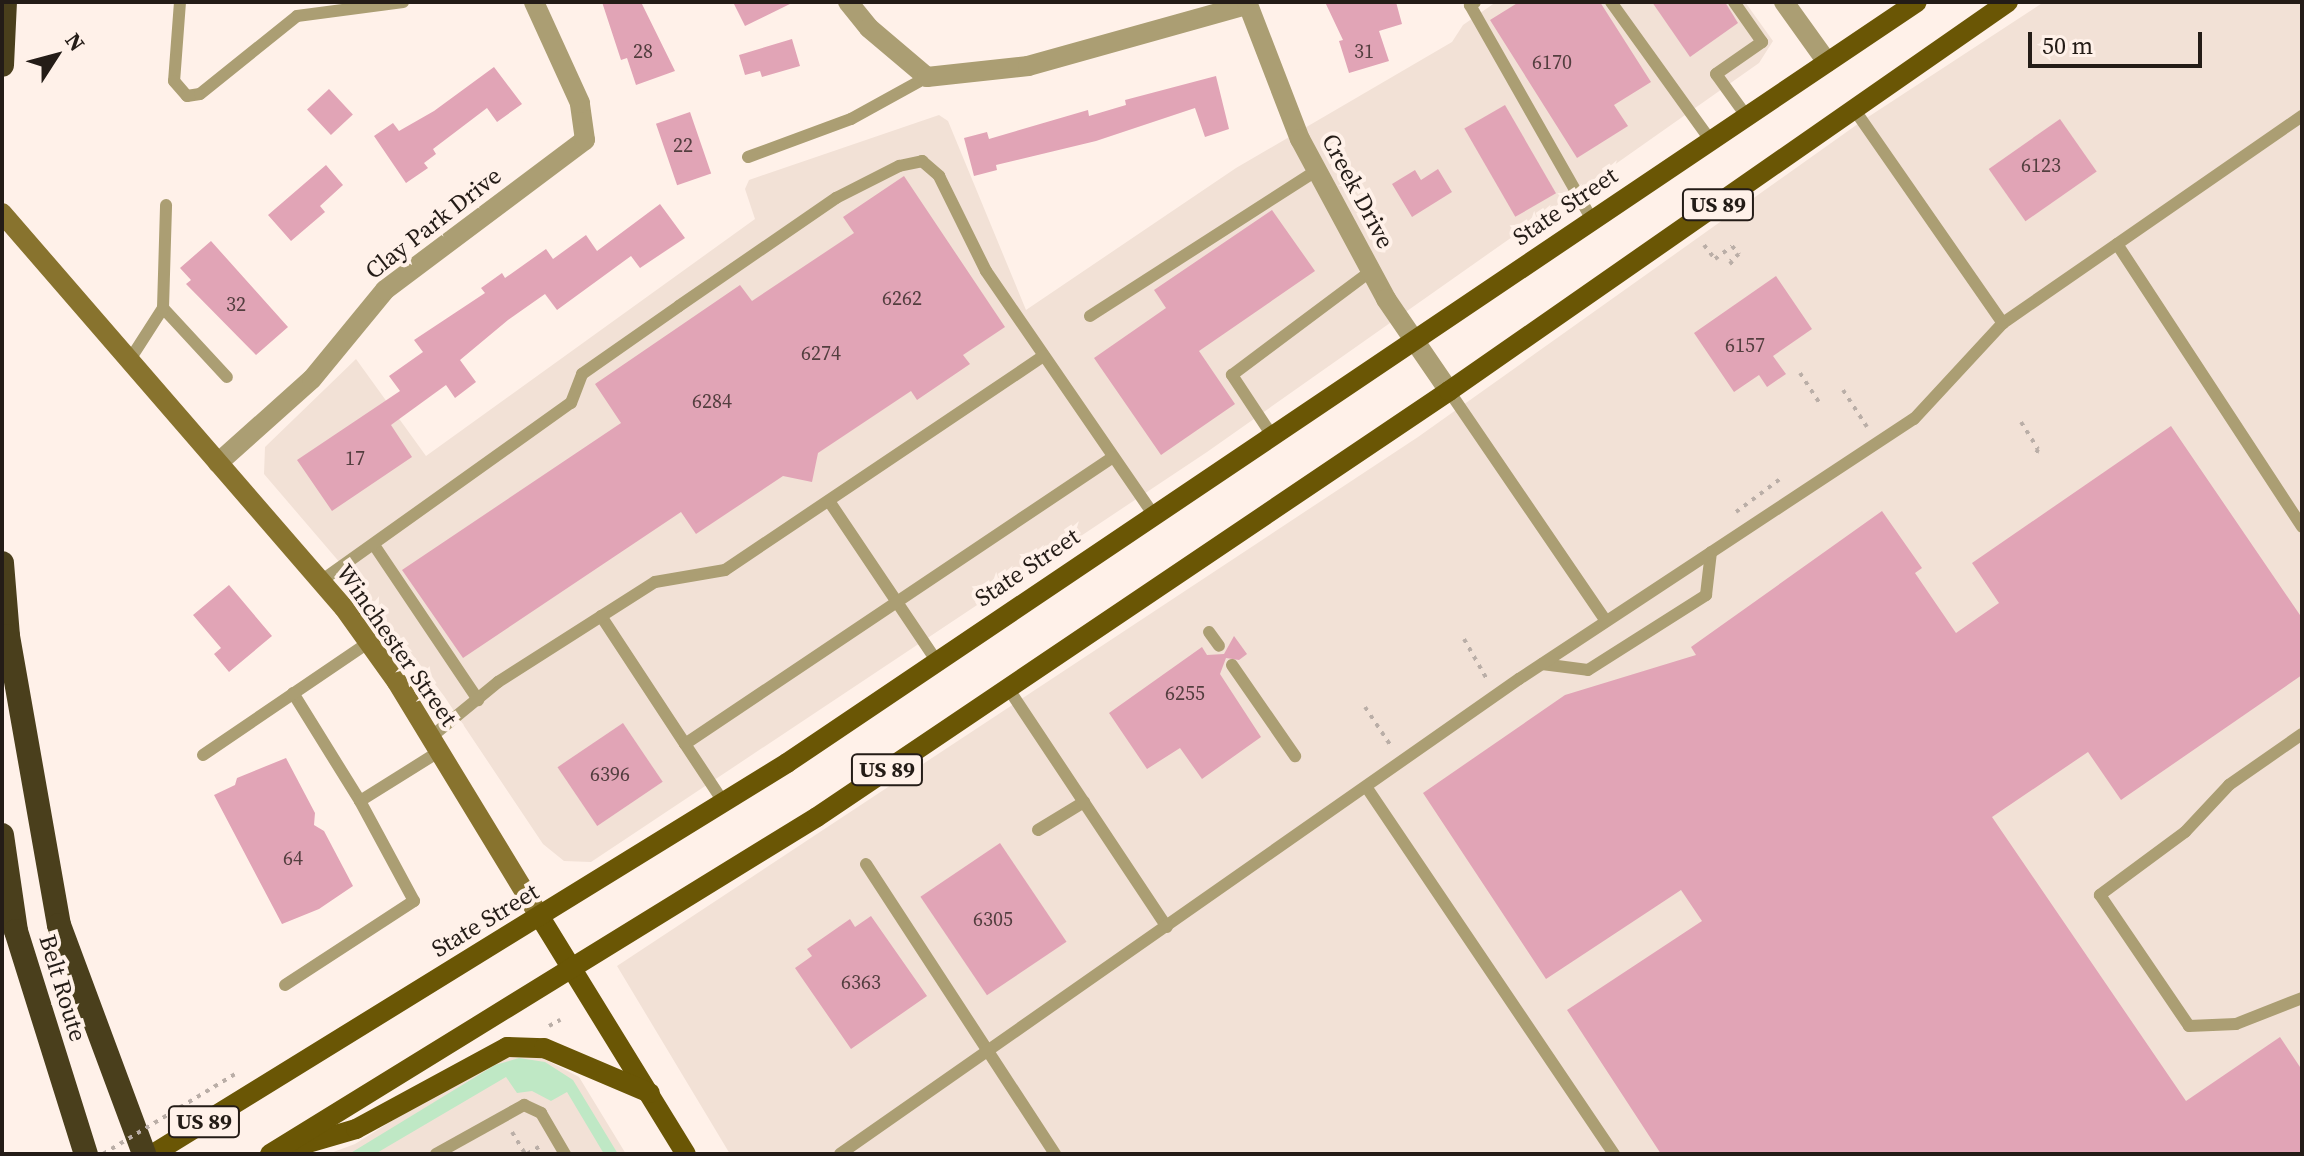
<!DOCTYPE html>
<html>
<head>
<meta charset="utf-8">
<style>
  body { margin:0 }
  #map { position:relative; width:2304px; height:1156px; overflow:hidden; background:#fff1e9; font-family:"Source Serif 4",serif }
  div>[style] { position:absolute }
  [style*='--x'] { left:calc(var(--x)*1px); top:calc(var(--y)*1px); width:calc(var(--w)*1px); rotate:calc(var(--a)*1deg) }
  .built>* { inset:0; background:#f2e1d6 }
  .green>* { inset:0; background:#bfe8c5 }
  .building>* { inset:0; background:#e1a4b6; transform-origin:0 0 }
  .path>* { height:4px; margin-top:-2px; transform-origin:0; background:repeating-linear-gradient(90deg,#baaea7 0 4px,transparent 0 10px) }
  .lane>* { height:12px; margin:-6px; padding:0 6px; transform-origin:6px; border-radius:6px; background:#ab9e73 }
  .street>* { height:20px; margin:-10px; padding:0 10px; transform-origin:10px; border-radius:10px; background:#ab9e73 }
  .secondary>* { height:20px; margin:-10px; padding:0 10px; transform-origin:10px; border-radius:10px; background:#88732e }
  .primary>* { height:20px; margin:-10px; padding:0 10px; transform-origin:10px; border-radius:10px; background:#6a5605 }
  .highway>* { height:24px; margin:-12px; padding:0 12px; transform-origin:12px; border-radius:12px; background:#4a3f1c }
  .path-bridge>* { height:4px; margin-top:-2px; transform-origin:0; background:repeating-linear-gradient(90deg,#baaea7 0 4px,transparent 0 10px) }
  span { translate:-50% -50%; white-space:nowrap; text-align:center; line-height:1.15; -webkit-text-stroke:8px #fff1e9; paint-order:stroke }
  .number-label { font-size:20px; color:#533e3f }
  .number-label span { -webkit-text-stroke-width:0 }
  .shield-label span { padding:2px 6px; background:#fff1e9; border:2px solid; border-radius:6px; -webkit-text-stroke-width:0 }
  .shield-label { font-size:22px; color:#241c17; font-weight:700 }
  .street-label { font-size:24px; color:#241c17 }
  .frame { position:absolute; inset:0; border:4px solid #241c17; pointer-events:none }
  .north { position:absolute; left:16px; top:16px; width:80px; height:80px; -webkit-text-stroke:6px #fff1e9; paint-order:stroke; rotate:54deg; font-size:22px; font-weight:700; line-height:32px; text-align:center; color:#241c17 }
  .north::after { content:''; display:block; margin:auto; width:28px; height:36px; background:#241c17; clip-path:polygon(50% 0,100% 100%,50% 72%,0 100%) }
  .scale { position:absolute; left:2028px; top:32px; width:174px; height:36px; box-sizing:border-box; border:4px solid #241c17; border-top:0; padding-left:10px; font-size:24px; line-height:28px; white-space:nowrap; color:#241c17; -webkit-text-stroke:6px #fff1e9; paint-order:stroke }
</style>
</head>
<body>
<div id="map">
  <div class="built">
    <div style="clip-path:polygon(1496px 2px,1745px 2px,1773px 41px,1759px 63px,1207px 452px,591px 862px,564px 861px,543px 844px,444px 696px,359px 585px,264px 474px,265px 447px,356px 359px,426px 456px,755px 219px,745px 189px,749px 180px,939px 115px,948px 121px,1026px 310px,1236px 168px,1452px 42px,1463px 25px)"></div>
    <div style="clip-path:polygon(2044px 2px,2302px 2px,2302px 1154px,730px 1154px,617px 966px,1418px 437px,1862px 121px)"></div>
    <div style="clip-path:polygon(529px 1051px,579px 1077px,626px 1154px,328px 1154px,355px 1144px,478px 1067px)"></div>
  </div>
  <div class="green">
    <div style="clip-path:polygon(519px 1058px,545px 1062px,573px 1080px,618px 1154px,604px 1154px,567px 1092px,551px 1101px,532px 1091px,517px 1093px,506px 1077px,375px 1154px,349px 1154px,495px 1065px)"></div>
  </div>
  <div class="building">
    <div style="clip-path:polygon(602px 2px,641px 2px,675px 71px,636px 85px,627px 58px,621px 60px)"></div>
    <div style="clip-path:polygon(733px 2px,794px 2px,745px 26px)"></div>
    <div style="clip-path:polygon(1325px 2px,1396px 2px,1402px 24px,1379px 31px,1389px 61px,1349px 73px,1339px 41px,1343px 40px)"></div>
    <div style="clip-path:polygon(1519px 2px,1600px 2px,1651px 82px,1614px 105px,1628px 126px,1577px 158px,1490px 20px)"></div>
    <div style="clip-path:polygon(1652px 2px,1725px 2px,1738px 23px,1690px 57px)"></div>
    <div style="clip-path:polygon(792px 39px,800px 66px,762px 77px,760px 71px,745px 75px,739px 55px)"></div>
    <div style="clip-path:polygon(494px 67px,522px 104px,497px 122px,487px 108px,433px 149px,436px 154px,424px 163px,428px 168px,406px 183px,374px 136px,393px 123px,399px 131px,434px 111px)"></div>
    <div style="clip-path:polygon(1216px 76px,1229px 129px,1205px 137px,1195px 108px,1096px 141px,996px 165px,997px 170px,974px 176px,964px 138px,987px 132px,989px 139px,1088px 110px,1089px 116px,1126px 105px,1125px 100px)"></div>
    <div style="left:329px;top:89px;width:35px;height:30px;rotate:47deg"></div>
    <div style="left:1505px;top:105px;width:102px;height:47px;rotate:60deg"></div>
    <div style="left:690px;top:112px;width:65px;height:36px;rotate:71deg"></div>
    <div style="left:2060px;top:119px;width:64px;height:87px;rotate:55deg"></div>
    <div style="clip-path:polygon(326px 165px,343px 185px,320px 206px,325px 212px,291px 241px,268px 215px)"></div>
    <div style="clip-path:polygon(1438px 169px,1452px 192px,1412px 217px,1392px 184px,1415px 170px,1421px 180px)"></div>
    <div style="clip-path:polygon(904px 176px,1005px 327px,963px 355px,970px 364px,917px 400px,911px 391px,818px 453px,812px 482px,783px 476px,696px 534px,681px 512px,463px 658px,402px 570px,621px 423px,595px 384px,740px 285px,752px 301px,854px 233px,843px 217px)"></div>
    <div style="clip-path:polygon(660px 204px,685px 238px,640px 268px,631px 256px,557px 310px,545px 294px,508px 320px,460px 360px,476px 382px,455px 398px,446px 385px,391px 425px,412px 457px,332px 511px,297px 460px,400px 391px,389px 376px,423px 352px,414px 340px,485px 293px,481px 288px,502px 273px,505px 278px,546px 249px,553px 259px,586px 235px,597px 251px)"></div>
    <div style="clip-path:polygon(1272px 210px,1315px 271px,1199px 351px,1235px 404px,1161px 455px,1094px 358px,1166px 308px,1154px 290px)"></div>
    <div style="clip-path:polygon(211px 241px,288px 327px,256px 355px,186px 284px,191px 280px,180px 268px)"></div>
    <div style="clip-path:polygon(1776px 276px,1812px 329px,1773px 356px,1786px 374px,1767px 387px,1759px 375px,1734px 392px,1694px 333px)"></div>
    <div style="clip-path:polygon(2171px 426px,2302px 618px,2302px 675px,2121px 800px,2088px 752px,1992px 817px,2186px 1101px,2280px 1037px,2302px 1070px,2302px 1154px,1661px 1154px,1567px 1010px,1702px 921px,1681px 890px,1546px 979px,1423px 793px,1565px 695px,1696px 655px,1691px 647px,1882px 511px,1922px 568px,1915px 573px,1956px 633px,1999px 603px,1972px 563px)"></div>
    <div style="clip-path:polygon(229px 585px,272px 636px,229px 672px,214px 654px,221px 648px,193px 615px)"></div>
    <div style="clip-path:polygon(1234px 636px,1247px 654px,1239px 660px,1226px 658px,1220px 674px,1261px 737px,1202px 779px,1180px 748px,1147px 769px,1109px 713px,1202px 647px,1207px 655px,1224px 654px)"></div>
    <div style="left:623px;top:723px;width:71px;height:79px;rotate:56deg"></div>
    <div style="clip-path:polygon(286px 758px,315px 813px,314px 825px,324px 831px,353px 886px,319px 909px,282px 924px,214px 795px,235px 785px,237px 778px)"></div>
    <div style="left:1000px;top:843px;width:119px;height:96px;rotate:56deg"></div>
    <div style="clip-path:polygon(871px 916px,927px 996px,851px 1049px,795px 968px,812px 956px,807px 949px,850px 919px,855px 927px)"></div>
  </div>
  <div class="path">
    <div style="--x:1704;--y:245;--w:18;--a:52"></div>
    <div style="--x:1715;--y:259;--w:21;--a:-37"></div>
    <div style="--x:1732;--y:246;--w:11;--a:49"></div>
    <div style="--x:1739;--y:254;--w:11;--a:142"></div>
    <div style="--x:1730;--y:261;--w:9;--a:54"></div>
    <div style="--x:1800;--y:373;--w:38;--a:57"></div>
    <div style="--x:1843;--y:390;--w:44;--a:57"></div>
    <div style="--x:2021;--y:422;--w:32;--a:58"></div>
    <div style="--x:2038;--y:449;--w:5;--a:112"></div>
    <div style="--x:1736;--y:512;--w:55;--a:-36.9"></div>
    <div style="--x:1464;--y:639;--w:48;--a:60.3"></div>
    <div style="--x:1365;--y:707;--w:47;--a:56.3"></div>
    <div style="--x:549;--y:1026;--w:13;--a:-29"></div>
    <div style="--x:512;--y:1132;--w:26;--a:59"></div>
    <div style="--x:527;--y:1154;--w:17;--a:-31"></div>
  </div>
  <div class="lane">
    <div style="--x:180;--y:2;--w:79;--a:94.3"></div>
    <div style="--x:174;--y:81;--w:20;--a:49"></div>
    <div style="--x:187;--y:96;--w:13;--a:-9"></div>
    <div style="--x:200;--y:94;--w:124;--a:-38.8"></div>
    <div style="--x:297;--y:16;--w:107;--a:-7.5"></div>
    <div style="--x:1475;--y:2;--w:6;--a:149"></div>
    <div style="--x:1470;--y:5;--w:247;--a:60.4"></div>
    <div style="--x:1611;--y:2;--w:171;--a:54.3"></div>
    <div style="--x:1734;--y:2;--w:49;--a:55"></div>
    <div style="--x:1762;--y:42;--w:56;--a:145.2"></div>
    <div style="--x:1716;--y:74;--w:53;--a:54.2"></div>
    <div style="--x:1854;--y:109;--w:261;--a:55.2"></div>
    <div style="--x:748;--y:157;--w:110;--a:-20.3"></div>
    <div style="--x:851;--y:119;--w:87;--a:-28.9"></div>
    <div style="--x:2117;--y:244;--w:338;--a:56.8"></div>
    <div style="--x:163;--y:308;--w:94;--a:47.2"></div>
    <div style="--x:1090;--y:316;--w:270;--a:-32.7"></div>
    <div style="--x:129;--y:361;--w:63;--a:-57.3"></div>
    <div style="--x:163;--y:308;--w:103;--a:-88.3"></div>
    <div style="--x:1449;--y:391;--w:278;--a:55.7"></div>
    <div style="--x:1271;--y:434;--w:71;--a:-123.5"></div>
    <div style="--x:1232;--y:375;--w:174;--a:-36.8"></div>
    <div style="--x:829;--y:501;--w:190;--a:56.1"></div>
    <div style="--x:374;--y:545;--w:187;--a:56.1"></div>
    <div style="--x:321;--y:581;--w:307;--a:-35.5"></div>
    <div style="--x:571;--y:403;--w:31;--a:-69"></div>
    <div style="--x:582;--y:374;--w:118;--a:-35"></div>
    <div style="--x:679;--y:306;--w:191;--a:-34.5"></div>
    <div style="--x:836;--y:198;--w:71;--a:-26.9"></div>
    <div style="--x:899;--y:166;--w:24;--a:-12"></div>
    <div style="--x:922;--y:161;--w:23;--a:41"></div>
    <div style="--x:939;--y:176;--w:106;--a:63.7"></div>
    <div style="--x:986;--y:271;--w:295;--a:55.5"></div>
    <div style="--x:601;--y:616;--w:153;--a:56.7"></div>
    <div style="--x:685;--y:744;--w:515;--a:-33.84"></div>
    <div style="--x:1209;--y:632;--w:17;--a:54"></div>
    <div style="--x:1542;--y:664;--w:46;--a:7.4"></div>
    <div style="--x:1588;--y:670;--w:140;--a:-32.4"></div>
    <div style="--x:1706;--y:595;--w:43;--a:-83.4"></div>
    <div style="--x:1232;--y:665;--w:111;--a:55.3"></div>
    <div style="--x:1008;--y:688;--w:287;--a:56.4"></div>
    <div style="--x:293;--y:693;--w:127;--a:58.2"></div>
    <div style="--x:360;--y:801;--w:94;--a:-32"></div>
    <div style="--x:2302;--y:734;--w:89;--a:145.1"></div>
    <div style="--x:2229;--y:785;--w:64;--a:133.1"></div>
    <div style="--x:2185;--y:832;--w:106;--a:143.5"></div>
    <div style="--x:2100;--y:895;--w:158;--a:55.8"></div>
    <div style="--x:2189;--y:1026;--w:47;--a:-2.4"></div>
    <div style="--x:2236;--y:1024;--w:71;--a:-21.5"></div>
    <div style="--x:431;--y:737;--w:87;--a:-39.4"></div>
    <div style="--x:498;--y:682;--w:186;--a:-32.5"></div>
    <div style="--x:655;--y:582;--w:71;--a:-9.7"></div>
    <div style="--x:725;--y:570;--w:384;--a:-33.9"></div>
    <div style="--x:685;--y:744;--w:71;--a:56.5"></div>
    <div style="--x:203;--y:755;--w:201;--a:-34.2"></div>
    <div style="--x:1367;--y:788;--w:442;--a:56"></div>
    <div style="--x:1038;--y:830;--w:54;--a:-31.3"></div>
    <div style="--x:866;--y:864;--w:346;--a:56.9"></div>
    <div style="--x:285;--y:985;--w:154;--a:-33.1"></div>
    <div style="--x:414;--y:901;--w:114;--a:-118.4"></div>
    <div style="--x:436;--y:1154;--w:101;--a:-29.1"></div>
    <div style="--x:524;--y:1105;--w:19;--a:25"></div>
    <div style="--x:541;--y:1113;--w:48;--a:59.7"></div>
    <div style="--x:840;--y:1154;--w:829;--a:-34.98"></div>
    <div style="--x:1519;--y:679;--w:473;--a:-33.4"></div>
    <div style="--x:1914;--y:419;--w:131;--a:-47.2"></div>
    <div style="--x:2003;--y:323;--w:364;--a:-34.7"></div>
  </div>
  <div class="street">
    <div style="--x:848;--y:2;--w:33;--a:51"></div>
    <div style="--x:869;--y:28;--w:76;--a:40.2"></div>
    <div style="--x:927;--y:77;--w:102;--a:-6.2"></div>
    <div style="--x:1028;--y:66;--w:227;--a:-15.6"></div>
    <div style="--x:1247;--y:2;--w:147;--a:68.9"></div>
    <div style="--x:1300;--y:139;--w:182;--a:61.7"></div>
    <div style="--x:1386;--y:299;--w:112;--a:55.6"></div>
    <div style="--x:1784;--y:2;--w:74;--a:54.4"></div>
    <div style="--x:218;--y:463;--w:126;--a:-41.8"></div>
    <div style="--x:312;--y:379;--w:115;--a:-50.6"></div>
    <div style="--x:385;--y:290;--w:250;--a:-36.9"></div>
    <div style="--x:585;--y:140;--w:37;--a:-98"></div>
    <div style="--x:580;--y:103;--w:111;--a:-114.5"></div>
  </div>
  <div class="secondary">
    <div style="--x:2;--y:213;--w:522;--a:49.11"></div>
    <div style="--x:344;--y:608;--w:91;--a:54.4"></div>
    <div style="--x:397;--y:682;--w:275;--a:58.7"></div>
  </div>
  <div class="primary">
    <div style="--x:540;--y:917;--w:278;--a:58.4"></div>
    <div style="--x:298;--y:1146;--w:60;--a:-16.3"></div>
    <div style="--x:356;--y:1129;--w:172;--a:-28.5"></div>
    <div style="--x:507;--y:1047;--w:37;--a:2"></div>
    <div style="--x:544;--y:1048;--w:115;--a:23"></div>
    <div style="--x:153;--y:1154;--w:745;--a:-31.66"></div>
    <div style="--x:787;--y:763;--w:1362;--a:-33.96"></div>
    <div style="--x:270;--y:1154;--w:642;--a:-31.64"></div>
    <div style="--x:817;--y:817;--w:762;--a:-33.98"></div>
    <div style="--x:1449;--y:391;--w:681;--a:-34.83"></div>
  </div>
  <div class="highway">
    <div style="--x:2;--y:65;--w:63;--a:-87.3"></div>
    <div style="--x:2;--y:563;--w:73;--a:85.3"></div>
    <div style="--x:8;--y:636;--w:293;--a:80"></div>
    <div style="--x:59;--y:925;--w:244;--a:69.6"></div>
    <div style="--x:2;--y:835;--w:97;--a:81.7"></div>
    <div style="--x:16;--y:931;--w:234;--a:72.6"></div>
  </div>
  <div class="path-bridge">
    <div style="--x:103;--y:1154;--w:154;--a:-31.2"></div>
  </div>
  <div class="number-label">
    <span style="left:643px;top:51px">28</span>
    <span style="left:1364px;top:51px">31</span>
    <span style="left:1552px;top:62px">6170</span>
    <span style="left:683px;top:145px">22</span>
    <span style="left:2041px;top:165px">6123</span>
    <span style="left:902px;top:298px">6262</span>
    <span style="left:236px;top:304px">32</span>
    <span style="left:1745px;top:345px">6157</span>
    <span style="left:821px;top:353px">6274</span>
    <span style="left:712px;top:401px">6284</span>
    <span style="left:355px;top:458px">17</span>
    <span style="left:1185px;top:693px">6255</span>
    <span style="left:610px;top:774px">6396</span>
    <span style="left:293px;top:858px">64</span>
    <span style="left:993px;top:919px">6305</span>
    <span style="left:861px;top:982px">6363</span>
  </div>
  <div class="shield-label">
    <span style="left:1718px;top:205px">US 89</span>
    <span style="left:887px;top:770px">US 89</span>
    <span style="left:204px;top:1122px">US 89</span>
  </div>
  <div class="street-label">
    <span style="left:1358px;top:191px;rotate:62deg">Creek Drive</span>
    <span style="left:1565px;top:206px;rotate:-34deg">State Street</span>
    <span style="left:433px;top:223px;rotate:-38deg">Clay Park Drive</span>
    <span style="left:1027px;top:567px;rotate:-34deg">State Street</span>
    <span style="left:397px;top:645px;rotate:55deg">Winchester Street</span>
    <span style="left:485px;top:920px;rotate:-31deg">State Street</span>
    <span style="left:63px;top:988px;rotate:73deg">Belt Route</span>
  </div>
  <div class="frame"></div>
  <div class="north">N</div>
  <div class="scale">50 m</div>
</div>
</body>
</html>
